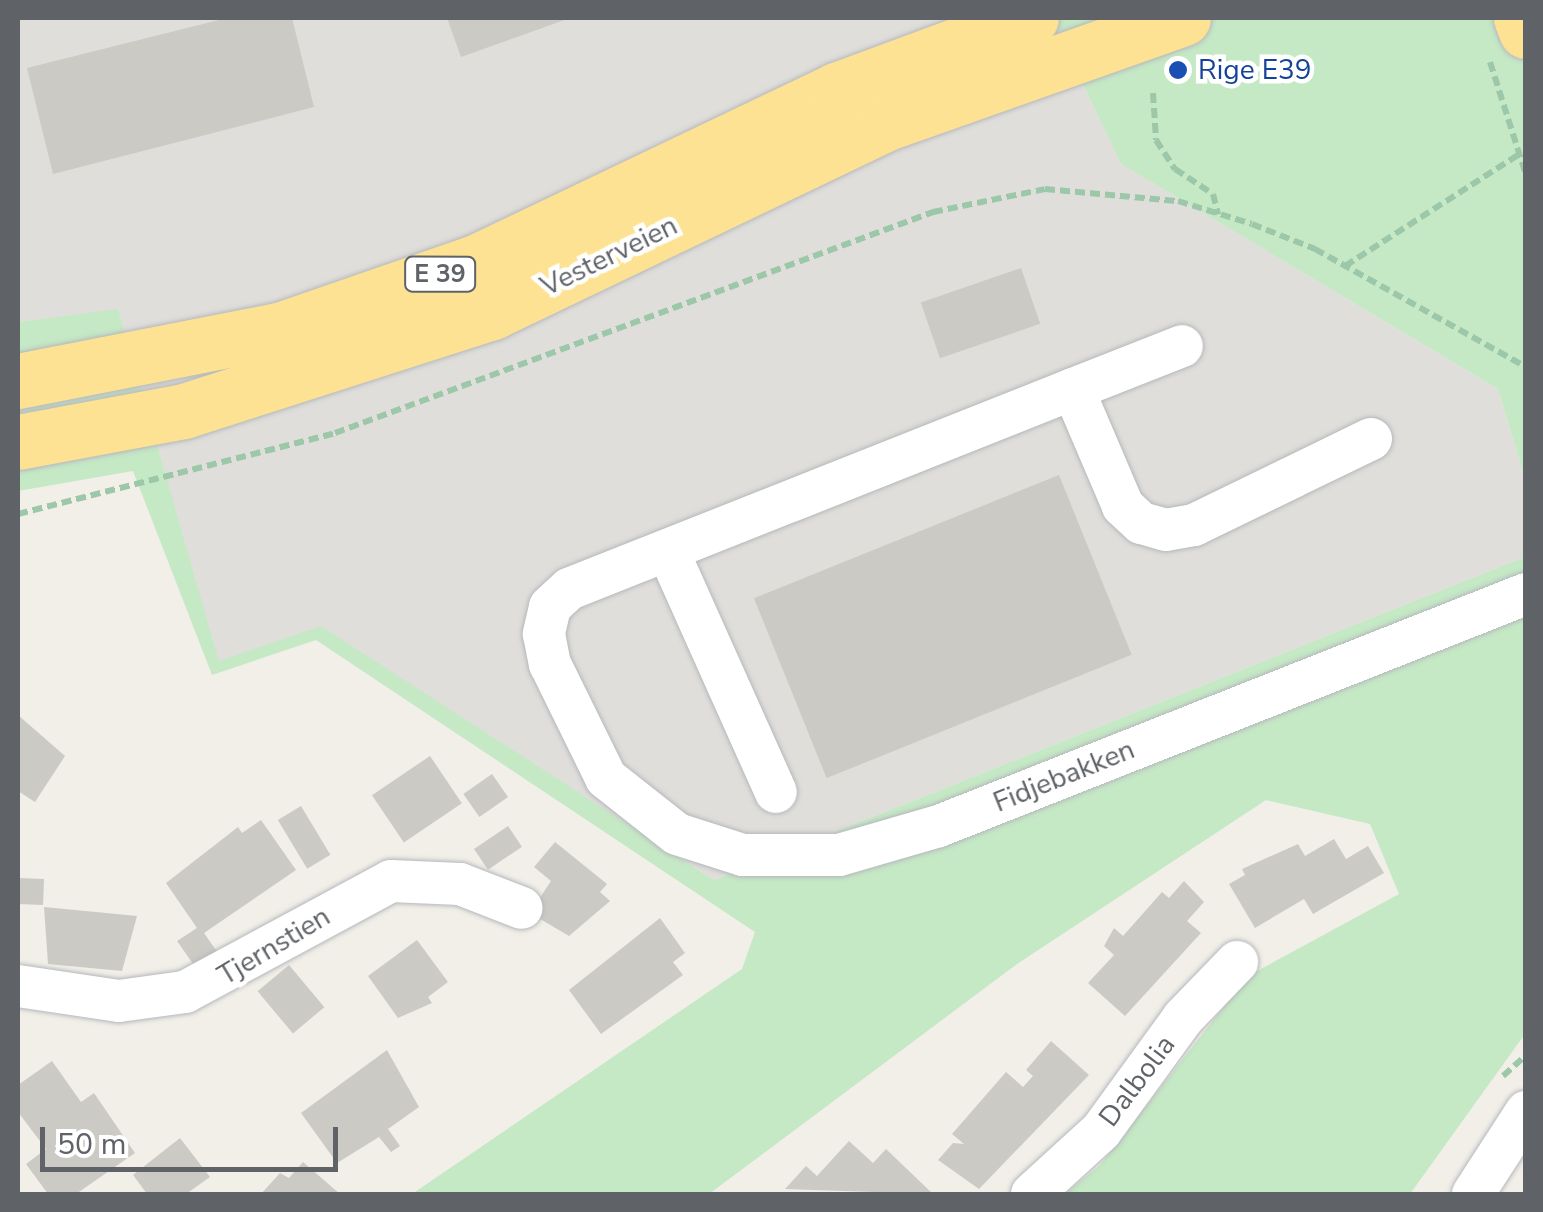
<!DOCTYPE html>
<html>
<head>
<meta charset="utf-8">
<style>
  body { margin:0 }
  #map { position:relative; width:1543px; height:1212px; overflow:hidden; background:#f1efe8; font-family:"Nunito Sans",sans-serif }
  div>[style] { position:absolute }
  [style*='--x'] { left:calc(var(--x)*1px); top:calc(var(--y)*1px); width:calc(var(--w)*1px); rotate:calc(var(--a)*1deg) }
  .industrial>* { inset:0; background:#e0deda }
  .green>* { inset:0; background:#c5e8c5 }
  .building>* { inset:0; background:#cccac5; transform-origin:0 0 }
  .path>* { height:6px; margin-top:-3px; transform-origin:0; background:repeating-linear-gradient(90deg,#9cc7a9 0 10px,transparent 0 15px) }
  .roads { filter:drop-shadow(0 0 2px #b5b8bc) drop-shadow(0 0 2px #b5b8bc) }
  .minor>* { height:42px; margin:-21px; padding:0 21px; transform-origin:21px; border-radius:21px; background:#fff }
  .highway>* { height:55px; margin:-27.5px; padding:0 27.5px; transform-origin:27.5px; border-radius:27.5px; background:#fde293 }
  .dots>* { width:28px; height:28px; translate:-50% -50%; box-sizing:border-box; border:5px solid #fff; border-radius:50% }
  span { translate:-50% -50%; white-space:nowrap; text-align:center; line-height:1.15; -webkit-text-stroke:9px #fff; paint-order:stroke }
  .shield-label span { padding:2px 8px; background:#fff; border:2px solid; border-radius:8px; -webkit-text-stroke-width:0 }
  .shield-label { font-size:25px; color:#5f6368; font-weight:700 }
  .transit-label { font-size:28px; color:#164399 }
  .left { translate:0 -50%; text-align:left }
  .street-label { font-size:28px; color:#5f6368 }
  .frame { position:absolute; inset:0; border:20px solid #5f6368; pointer-events:none }
  .scale { position:absolute; left:40px; top:1127px; width:298px; height:45px; box-sizing:border-box; border:5px solid #5f6368; border-top:0; padding-left:12px; font-size:30px; line-height:35px; white-space:nowrap; color:#5f6368; -webkit-text-stroke:8px #fff; paint-order:stroke }
</style>
</head>
<body>
<div id="map">
  <div class="industrial">
    <div style="clip-path:polygon(18px 18px,1051px 18px,1121px 164px,1498px 389px,1525px 479px,1525px 557px,714px 880px,321px 627px,219px 662px,118px 310px,18px 322px)"></div>
  </div>
  <div class="green">
    <div style="clip-path:polygon(1051px 18px,1525px 18px,1525px 479px,1498px 389px,1121px 164px)"></div>
    <div style="clip-path:polygon(118px 309px,219px 661px,321px 626px,714px 880px,1525px 557px,1525px 1034px,1410px 1194px,1065px 1194px,1100px 1165px,1248px 976px,1399px 894px,1370px 824px,1266px 800px,1017px 964px,709px 1194px,412px 1194px,742px 969px,755px 932px,316px 640px,212px 675px,133px 471px,18px 491px,18px 322px)"></div>
  </div>
  <div class="building">
    <div style="clip-path:polygon(227px 18px,292px 18px,314px 107px,53px 174px,27px 68px)"></div>
    <div style="clip-path:polygon(447px 18px,570px 18px,461px 57px)"></div>
    <div style="left:1021px;top:268px;width:59px;height:106px;rotate:71deg"></div>
    <div style="left:1059px;top:475px;width:194px;height:329px;rotate:68deg"></div>
    <div style="clip-path:polygon(18px 715px,65px 756px,35px 802px,18px 791px)"></div>
    <div style="left:430px;top:756px;width:57px;height:70px;rotate:56deg"></div>
    <div style="left:492px;top:774px;width:28px;height:35px;rotate:55deg"></div>
    <div style="left:301px;top:806px;width:57px;height:27px;rotate:59deg"></div>
    <div style="clip-path:polygon(261px 820px,296px 870px,204px 933px,220px 956px,198px 971px,177px 941px,197px 928px,166px 883px,238px 827px,242px 833px)"></div>
    <div style="left:508px;top:826px;width:25px;height:41px;rotate:56deg"></div>
    <div style="clip-path:polygon(1334px 839px,1346px 859px,1368px 846px,1384px 873px,1313px 914px,1304px 899px,1255px 928px,1229px 884px,1245px 875px,1242px 869px,1298px 844px,1305px 856px)"></div>
    <div style="clip-path:polygon(555px 842px,607px 884px,600px 892px,610px 901px,569px 936px,530px 913px,551px 881px,534px 867px)"></div>
    <div style="left:18px;top:878px;width:26px;height:26px;rotate:2deg"></div>
    <div style="clip-path:polygon(1184px 881px,1204px 902px,1187px 921px,1201px 933px,1125px 1016px,1088px 983px,1114px 955px,1104px 946px,1114px 928px,1123px 936px,1162px 892px,1169px 898px)"></div>
    <div style="clip-path:polygon(44px 907px,137px 916px,122px 971px,48px 964px)"></div>
    <div style="clip-path:polygon(660px 918px,685px 953px,673px 962px,683px 975px,601px 1034px,569px 990px)"></div>
    <div style="clip-path:polygon(417px 940px,448px 982px,428px 997px,432px 1003px,398px 1018px,368px 976px)"></div>
    <div style="left:289px;top:965px;width:55px;height:41px;rotate:50deg"></div>
    <div style="clip-path:polygon(1051px 1041px,1089px 1075px,979px 1189px,938px 1160px,953px 1143px,964px 1144px,952px 1134px,1006px 1072px,1023px 1087px,1033px 1076px,1026px 1070px)"></div>
    <div style="clip-path:polygon(387px 1050px,419px 1107px,388px 1129px,400px 1146px,391px 1152px,379px 1137px,337px 1163px,301px 1113px)"></div>
    <div style="clip-path:polygon(52px 1061px,81px 1102px,94px 1093px,135px 1153px,76px 1194px,48px 1194px,26px 1164px,46px 1149px,18px 1112px,18px 1085px)"></div>
    <div style="clip-path:polygon(180px 1138px,210px 1177px,186px 1194px,147px 1194px,133px 1175px)"></div>
    <div style="clip-path:polygon(849px 1141px,873px 1163px,886px 1149px,933px 1194px,785px 1189px,806px 1166px,817px 1176px)"></div>
    <div style="clip-path:polygon(303px 1162px,340px 1194px,261px 1194px,280px 1173px,289px 1178px)"></div>
  </div>
  <div class="path">
    <div style="--x:1490;--y:62;--w:119;--a:72.3"></div>
    <div style="--x:1153;--y:93;--w:47;--a:86.3"></div>
    <div style="--x:1156;--y:140;--w:35;--a:57"></div>
    <div style="--x:1175;--y:169;--w:45;--a:33.3"></div>
    <div style="--x:1213;--y:194;--w:21;--a:76"></div>
    <div style="--x:1345;--y:266;--w:206;--a:-32.7"></div>
    <div style="--x:18;--y:514;--w:327;--a:-14.3"></div>
    <div style="--x:335;--y:433;--w:638;--a:-20.28"></div>
    <div style="--x:933;--y:212;--w:114;--a:-11.6"></div>
    <div style="--x:1045;--y:189;--w:134;--a:5.2"></div>
    <div style="--x:1178;--y:201;--w:77;--a:17.3"></div>
    <div style="--x:1252;--y:224;--w:68;--a:21.6"></div>
    <div style="--x:1315;--y:249;--w:242;--a:29.2"></div>
    <div style="--x:1503;--y:1076;--w:31;--a:-42"></div>
  </div>
  <div class="roads">
    <div class="minor">
      <div style="--x:1073;--y:389;--w:117;--a:-21.5"></div>
      <div style="--x:1371;--y:439;--w:197;--a:154.1"></div>
      <div style="--x:1194;--y:525;--w:28;--a:170"></div>
      <div style="--x:1166;--y:530;--w:26;--a:-164"></div>
      <div style="--x:1141;--y:523;--w:25;--a:-137"></div>
      <div style="--x:1123;--y:506;--w:127;--a:-113.1"></div>
      <div style="--x:1073;--y:389;--w:542;--a:158.36"></div>
      <div style="--x:569;--y:589;--w:26;--a:137"></div>
      <div style="--x:550;--y:607;--w:28;--a:103"></div>
      <div style="--x:544;--y:634;--w:31;--a:79"></div>
      <div style="--x:550;--y:664;--w:127;--a:63.8"></div>
      <div style="--x:606;--y:778;--w:90;--a:38.3"></div>
      <div style="--x:677;--y:834;--w:69;--a:17.7"></div>
      <div style="--x:743;--y:855;--w:96;--a:0"></div>
      <div style="--x:839;--y:855;--w:104;--a:-16.2"></div>
      <div style="--x:939;--y:826;--w:631;--a:-21.57"></div>
      <div style="--x:668;--y:551;--w:264;--a:65.9"></div>
      <div style="--x:18;--y:986;--w:102;--a:8.4"></div>
      <div style="--x:119;--y:1001;--w:67;--a:-7.8"></div>
      <div style="--x:185;--y:992;--w:234;--a:-28.3"></div>
      <div style="--x:391;--y:881;--w:69;--a:2.5"></div>
      <div style="--x:460;--y:884;--w:66;--a:21.2"></div>
      <div style="--x:1032;--y:1194;--w:93;--a:-42.4"></div>
      <div style="--x:1101;--y:1131;--w:140;--a:-54"></div>
      <div style="--x:1183;--y:1018;--w:78;--a:-46"></div>
      <div style="--x:1473;--y:1194;--w:98;--a:-57.1"></div>
    </div>
    <div class="highway">
      <div style="--x:1521;--y:18;--w:14;--a:69"></div>
      <div style="--x:18;--y:381;--w:269;--a:-11.1"></div>
      <div style="--x:282;--y:329;--w:205;--a:-19.1"></div>
      <div style="--x:476;--y:262;--w:399;--a:-25.5"></div>
      <div style="--x:836;--y:90;--w:208;--a:-20.3"></div>
      <div style="--x:18;--y:442;--w:169;--a:-10.6"></div>
      <div style="--x:184;--y:411;--w:324;--a:-17.8"></div>
      <div style="--x:492;--y:312;--w:438;--a:-25.6"></div>
      <div style="--x:887;--y:123;--w:314;--a:-19.5"></div>
    </div>
  </div>
  <div class="dots">
    <div style="left:1178px;top:70px;background:#1a4fb4"></div>
  </div>
  <div class="shield-label">
    <span style="left:440px;top:274px">E 39</span>
  </div>
  <div class="transit-label">
    <span class="left" style="left:1198px;top:70px">Rige E39</span>
  </div>
  <div class="street-label">
    <span style="left:609px;top:256px;rotate:-26deg">Vesterveien</span>
    <span style="left:1064px;top:776px;rotate:-22deg">Fidjebakken</span>
    <span style="left:274px;top:946px;rotate:-31deg">Tjernstien</span>
    <span style="left:1137px;top:1081px;rotate:-53deg">Dalbolia</span>
  </div>
  <div class="frame"></div>
  <div class="scale">50 m</div>
</div>
</body>
</html>
